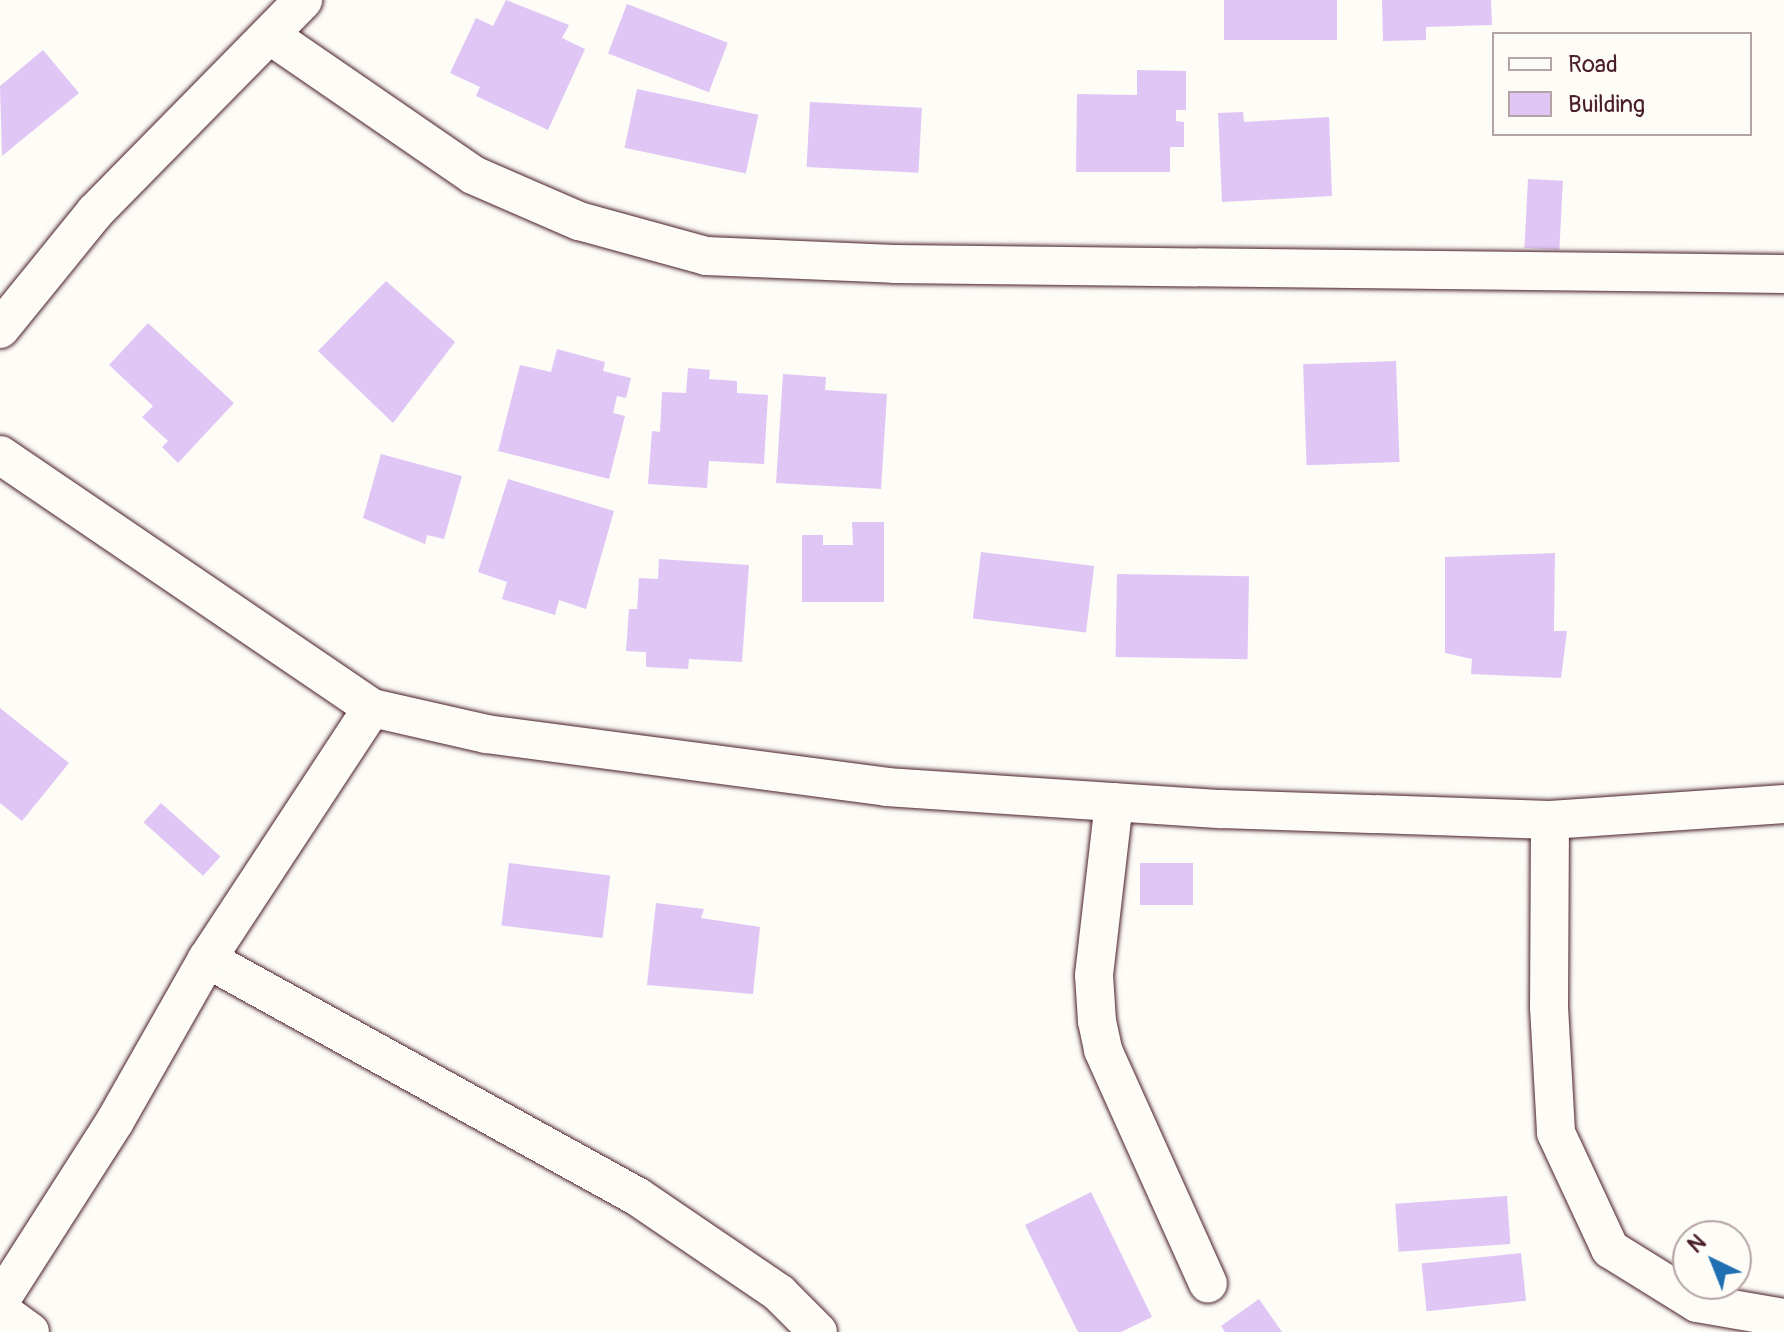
<!DOCTYPE html>
<html>
<head>
<meta charset="utf-8">
<style>
  body { margin:0 }
  #map { position:relative; width:1784px; height:1332px; overflow:hidden; background:#fdfcf7; font-family:Pangolin,sans-serif }
  div>[style] { position:absolute }
  [style*='--x'] { left:calc(var(--x)*1px); top:calc(var(--y)*1px); width:calc(var(--w)*1px); rotate:calc(var(--a)*1deg) }
  .building>* { inset:0; background:#e0c6f5; transform-origin:0 0 }
  .roads { filter:drop-shadow(0 0 2px #4a1f2b) drop-shadow(0 0 2px #4a1f2b) }
  .street>* { height:38px; margin:-19px; padding:0 19px; transform-origin:19px; border-radius:19px; background:#fdfcf7 }
  span { translate:-50% -50%; white-space:nowrap; text-align:center; line-height:1.15; -webkit-text-stroke:8px #fdfcf7; paint-order:stroke }
  .legend { position:absolute; left:1492px; top:32px; width:260px; height:104px; box-sizing:border-box; background:#fdfcf7; border:2px solid #b5a4a5; margin:0; padding:10px 14px; list-style:none; font-size:24px; color:#4a1f2b }
  .legend li { display:flex; align-items:center; gap:16px; height:40px }
  .legend b { width:40px; border:2px solid #b5a4a5 }
  .north { position:absolute; left:1672px; top:1220px; width:80px; height:80px; box-sizing:border-box; background:#fdfcf7; border:2px solid #b5a4a5; border-radius:50%; rotate:317deg; font-size:22px; font-weight:700; line-height:32px; text-align:center; color:#4a1f2b }
  .north::after { content:''; display:block; margin:auto; width:28px; height:36px; background:#1f6fb2; clip-path:polygon(50% 0,100% 100%,50% 72%,0 100%) }
</style>
</head>
<body>
<div id="map">
  <div class="building">
    <div style="clip-path:polygon(506px 0,569px 25px,562px 38px,585px 49px,548px 130px,476px 96px,480px 87px,450px 73px,476px 18px,493px 26px)"></div>
    <div style="left:1224px;top:0;width:113px;height:40px"></div>
    <div style="clip-path:polygon(1382px 0,1491px 0,1492px 25px,1426px 27px,1426px 40px,1383px 41px)"></div>
    <div style="left:627px;top:4px;width:108px;height:53px;rotate:21deg"></div>
    <div style="clip-path:polygon(43px 50px,79px 93px,2px 156px,0 86px)"></div>
    <div style="clip-path:polygon(1137px 70px,1186px 71px,1186px 110px,1176px 110px,1176px 121px,1184px 122px,1184px 147px,1170px 147px,1170px 172px,1076px 172px,1077px 94px,1137px 95px)"></div>
    <div style="left:637px;top:89px;width:124px;height:60px;rotate:12deg"></div>
    <div style="left:810px;top:102px;width:112px;height:65px;rotate:3deg"></div>
    <div style="clip-path:polygon(1243px 112px,1244px 122px,1329px 117px,1332px 196px,1222px 202px,1218px 113px)"></div>
    <div style="left:1528px;top:179px;width:35px;height:69px;rotate:3deg"></div>
    <div style="clip-path:polygon(386px 281px,455px 342px,393px 423px,318px 351px)"></div>
    <div style="clip-path:polygon(148px 323px,234px 403px,178px 463px,162px 447px,168px 441px,142px 417px,153px 406px,109px 365px)"></div>
    <div style="clip-path:polygon(557px 349px,605px 362px,603px 371px,631px 378px,626px 398px,617px 396px,613px 413px,625px 416px,609px 479px,498px 451px,520px 365px,551px 372px)"></div>
    <div style="left:1396px;top:361px;width:101px;height:93px;rotate:88deg"></div>
    <div style="clip-path:polygon(688px 368px,710px 370px,709px 379px,737px 381px,737px 393px,768px 395px,764px 464px,709px 461px,707px 488px,648px 484px,652px 431px,660px 432px,662px 392px,686px 393px)"></div>
    <div style="clip-path:polygon(783px 374px,826px 377px,825px 390px,887px 394px,881px 489px,776px 483px)"></div>
    <div style="clip-path:polygon(381px 454px,462px 476px,444px 539px,427px 535px,425px 544px,363px 518px)"></div>
    <div style="clip-path:polygon(508px 479px,614px 511px,586px 609px,559px 600px,555px 615px,502px 599px,507px 582px,478px 572px)"></div>
    <div style="clip-path:polygon(852px 522px,884px 522px,884px 602px,802px 602px,802px 535px,823px 535px,823px 545px,853px 545px)"></div>
    <div style="left:981px;top:552px;width:114px;height:67px;rotate:7deg"></div>
    <div style="clip-path:polygon(1555px 553px,1554px 631px,1567px 631px,1561px 678px,1471px 674px,1472px 659px,1445px 653px,1445px 557px)"></div>
    <div style="clip-path:polygon(659px 559px,749px 565px,742px 662px,689px 659px,688px 669px,646px 667px,646px 652px,626px 651px,629px 609px,637px 609px,639px 578px,658px 579px)"></div>
    <div style="left:1117px;top:574px;width:132px;height:83px;rotate:1deg"></div>
    <div style="clip-path:polygon(0 708px,69px 763px,22px 821px,0 803px)"></div>
    <div style="left:161px;top:803px;width:80px;height:26px;rotate:42deg"></div>
    <div style="left:509px;top:863px;width:102px;height:63px;rotate:7deg"></div>
    <div style="left:1140px;top:863px;width:53px;height:42px"></div>
    <div style="clip-path:polygon(656px 903px,704px 909px,701px 918px,760px 927px,753px 994px,647px 985px)"></div>
    <div style="clip-path:polygon(1091px 1192px,1152px 1317px,1121px 1332px,1078px 1332px,1025px 1225px)"></div>
    <div style="left:1507px;top:1196px;width:48px;height:112px;rotate:86deg"></div>
    <div style="left:1521px;top:1253px;width:48px;height:100px;rotate:84deg"></div>
    <div style="clip-path:polygon(1259px 1299px,1282px 1332px,1225px 1332px,1221px 1326px)"></div>
  </div>
  <div class="roads">
    <div class="street">
      <div style="--x:271;--y:36;--w:245;--a:34.5"></div>
      <div style="--x:473;--y:175;--w:116;--a:23.5"></div>
      <div style="--x:579;--y:221;--w:132;--a:15.4"></div>
      <div style="--x:706;--y:256;--w:188;--a:2.4"></div>
      <div style="--x:894;--y:264;--w:890;--a:0.64"></div>
      <div style="--x:0;--y:329;--w:151;--a:-50.9"></div>
      <div style="--x:95;--y:212;--w:297;--a:-45.5"></div>
      <div style="--x:0;--y:455;--w:450;--a:34.2"></div>
      <div style="--x:372;--y:708;--w:117;--a:12.8"></div>
      <div style="--x:486;--y:734;--w:403;--a:7.5"></div>
      <div style="--x:886;--y:787;--w:336;--a:3.8"></div>
      <div style="--x:1221;--y:809;--w:329;--a:1.9"></div>
      <div style="--x:1550;--y:820;--w:235;--a:-3.9"></div>
      <div style="--x:1114;--y:802;--w:174;--a:96.6"></div>
      <div style="--x:1094;--y:975;--w:46;--a:86.3"></div>
      <div style="--x:1097;--y:1021;--w:30;--a:78"></div>
      <div style="--x:1103;--y:1050;--w:256;--a:65.8"></div>
      <div style="--x:1550;--y:820;--w:187;--a:90.3"></div>
      <div style="--x:1549;--y:1007;--w:126;--a:86.8"></div>
      <div style="--x:1556;--y:1133;--w:128;--a:65"></div>
      <div style="--x:1610;--y:1249;--w:102;--a:31.8"></div>
      <div style="--x:1697;--y:1303;--w:88;--a:9.8"></div>
      <div style="--x:207;--y:959;--w:492;--a:28.9"></div>
      <div style="--x:638;--y:1197;--w:171;--a:34.2"></div>
      <div style="--x:779;--y:1293;--w:55;--a:45"></div>
      <div style="--x:0;--y:1301;--w:214;--a:-57.4"></div>
      <div style="--x:115;--y:1121;--w:186;--a:-60.4"></div>
      <div style="--x:207;--y:959;--w:300;--a:-56.7"></div>
      <div style="--x:0;--y:1310;--w:37;--a:36"></div>
    </div>
  </div>
  <ul class="legend">
  <li><b style="height:10px;background:#fdfcf7"></b>Road</li>
  <li><b style="height:22px;background:#e0c6f5"></b>Building</li>
  </ul>
  <div class="north">N</div>
</div>
</body>
</html>
